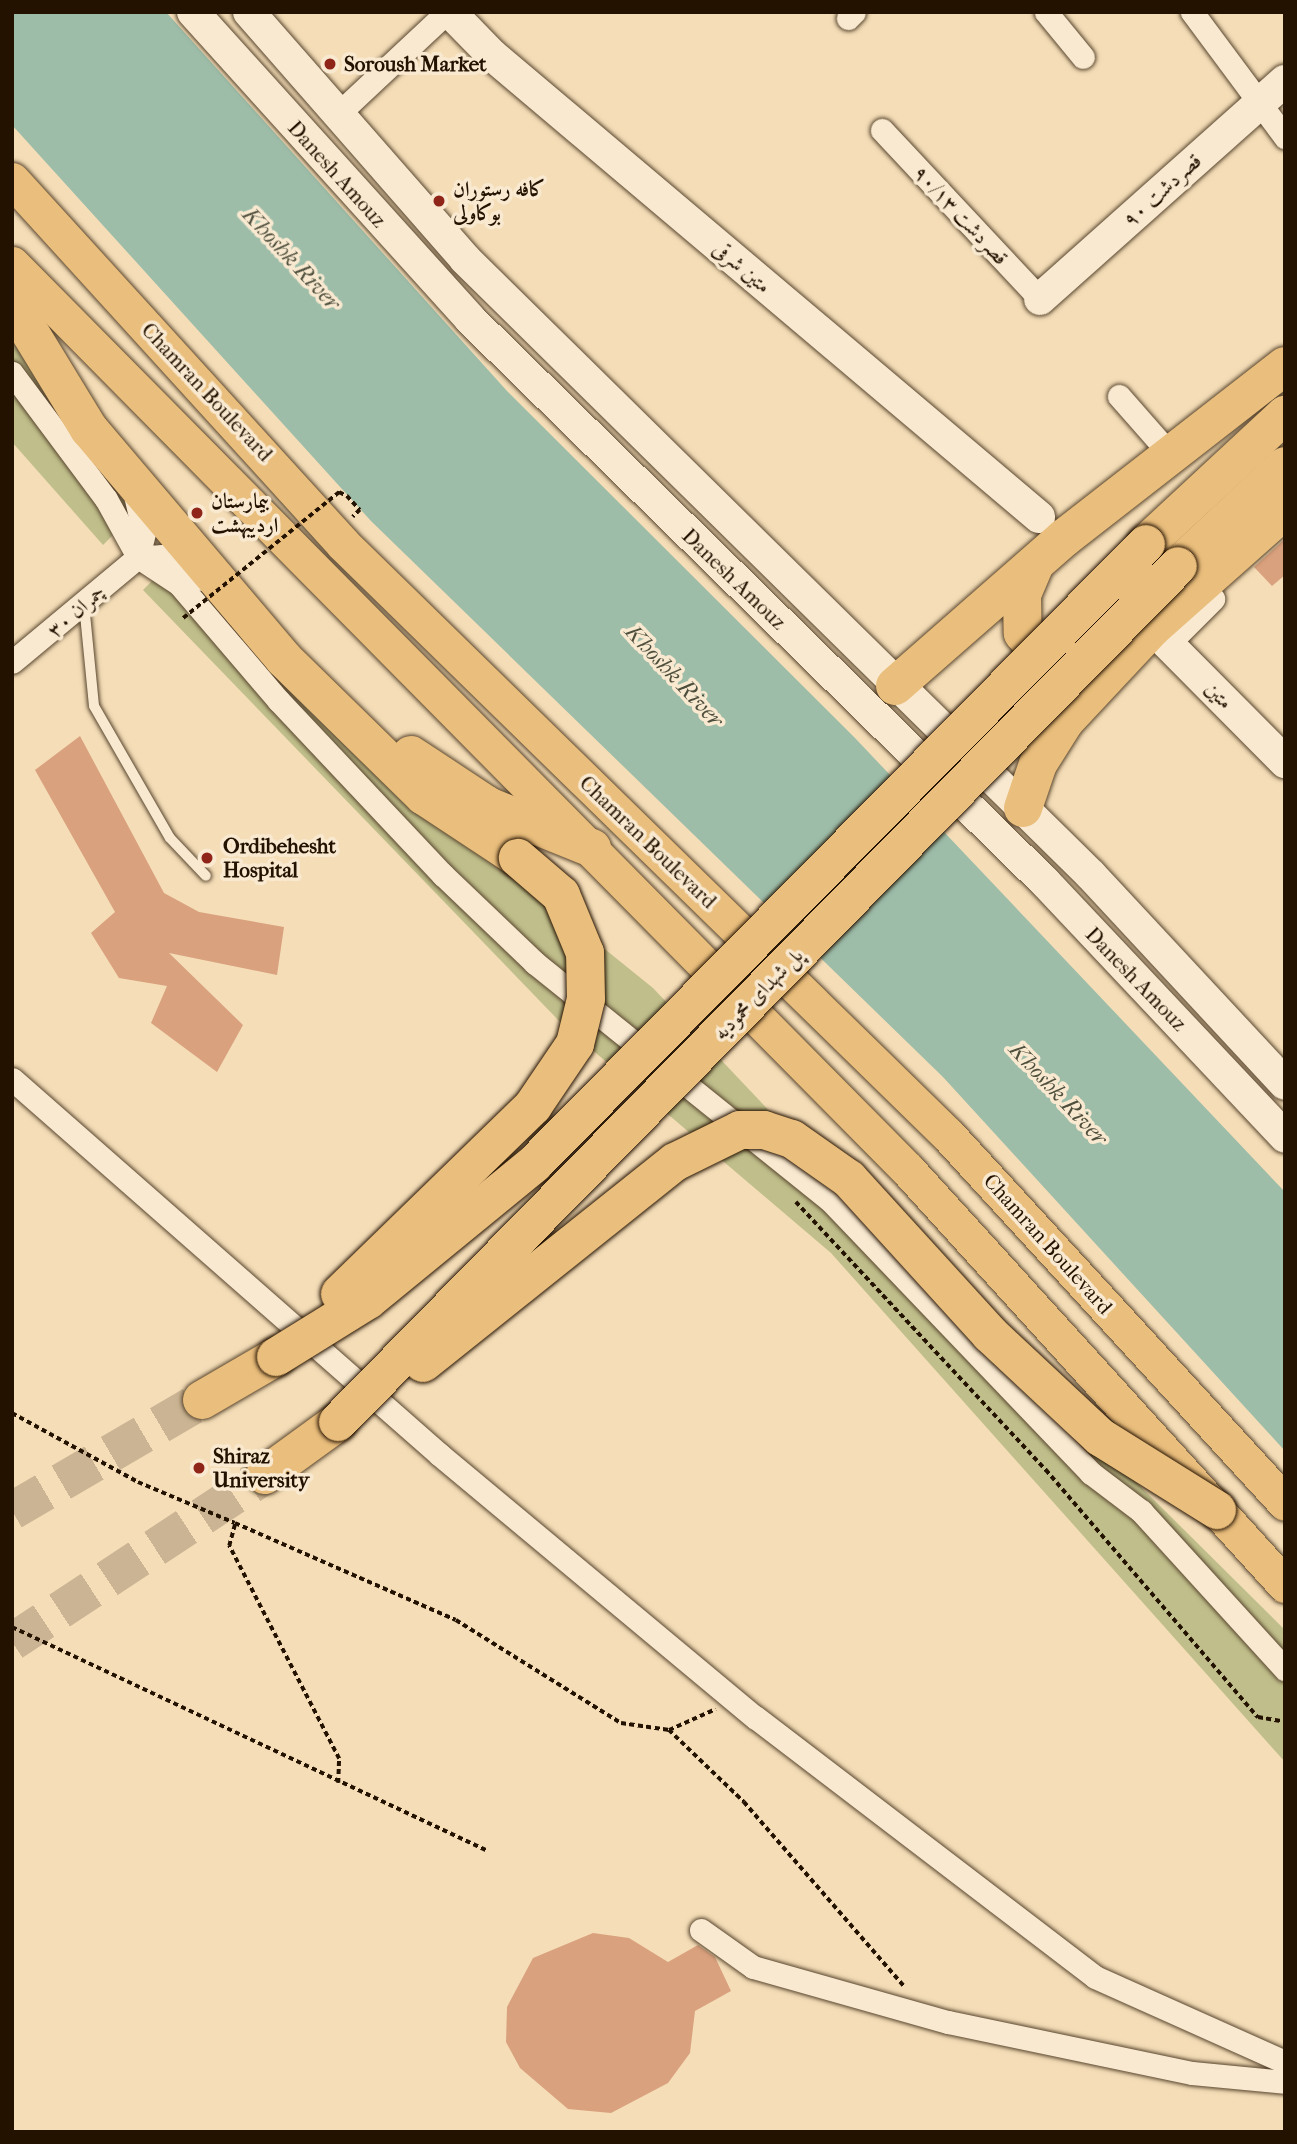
<!DOCTYPE html>
<html>
<head>
<meta charset="utf-8">
<style>
  body { margin:0 }
  #map { position:relative; width:1297px; height:2144px; overflow:hidden; background:#f4ddb7; font-family:"IM FELL French Canon",Amiri,serif }
  div>[style] { position:absolute }
  [style*='--x'] { left:calc(var(--x)*1px); top:calc(var(--y)*1px); width:calc(var(--w)*1px); rotate:calc(var(--a)*1deg) }
  .green>* { inset:0; background:#c0bf8b }
  .water>* { inset:0; background:#9dbda9 }
  .building>* { inset:0; background:#daa17e }
  .highway-tunnel>* { height:38px; margin-top:-19px; transform-origin:0; background:repeating-linear-gradient(90deg,#cab493 0 38px,transparent 0 57px) }
  .path>* { height:3.5px; margin-top:-1.75px; transform-origin:0; background:repeating-linear-gradient(90deg,#241201 0 5px,transparent 0 8.5px) }
  .roads { filter:drop-shadow(0 0 2px #58452e) drop-shadow(0 0 2px #58452e) }
  .lane>* { height:10px; margin:-5px; padding:0 5px; transform-origin:5px; border-radius:5px; background:#f8e9d0 }
  .street>* { height:23px; margin:-11.5px; padding:0 11.5px; transform-origin:11.5px; border-radius:11.5px; background:#f8e9d0 }
  .secondary>* { height:32px; margin:-16px; padding:0 16px; transform-origin:16px; border-radius:16px; background:#f8e9d0 }
  .primary>* { height:35px; margin:-17.5px; padding:0 17.5px; transform-origin:17.5px; border-radius:17.5px; background:#eabe7c }
  .highway>* { height:38px; margin:-19px; padding:0 19px; transform-origin:19px; border-radius:19px; background:#eabe7c }
  .path-bridge>* { height:3.5px; margin-top:-1.75px; transform-origin:0; background:repeating-linear-gradient(90deg,#241201 0 5px,transparent 0 8.5px) }
  .bridges { filter:drop-shadow(0 0 2px #241201) drop-shadow(0 0 2px #241201) }
  .highway-bridge>* { height:38px; margin:-19px; padding:0 19px; transform-origin:19px; border-radius:19px; background:#eabe7c }
  .dots>* { width:19px; height:19px; translate:-50% -50%; box-sizing:border-box; border:4px solid #f8e9d0; border-radius:50% }
  span { translate:-50% -50%; white-space:nowrap; text-align:center; line-height:1.15; -webkit-text-stroke:7px #f8e9d0; paint-order:stroke }
  .poi-label { font-size:21px; color:#241201; font-weight:700 }
  .left { translate:0 -50%; text-align:left }
  .street-label { font-size:21px; color:#241201 }
  .water-label { font-size:23px; color:#4e4e3c; font-style:italic }
  .frame { position:absolute; inset:0; border:14px solid #241201; pointer-events:none }
</style>
</head>
<body>
<div id="map">
  <div class="green">
    <div style="clip-path:polygon(12px 336px,123px 495px,129px 519px,103px 545px,12px 442px)"></div>
    <div style="clip-path:polygon(166px 567px,218px 607px,518px 879px,653px 988px,883px 1231px,1285px 1630px,1285px 1762px,831px 1253px,563px 1025px,143px 590px)"></div>
  </div>
  <div class="water">
    <div style="clip-path:polygon(12px 12px,166px 12px,507px 391px,855px 738px,1285px 1192px,1285px 1451px,943px 1077px,371px 521px,12px 125px)"></div>
  </div>
  <div class="building">
    <div style="clip-path:polygon(1285px 539px,1285px 575px,1272px 586px,1254px 567px)"></div>
    <div style="clip-path:polygon(80px 736px,164px 893px,199px 912px,284px 927px,277px 975px,169px 953px,243px 1025px,217px 1072px,151px 1023px,167px 986px,119px 978px,91px 933px,115px 912px,35px 770px)"></div>
    <div style="clip-path:polygon(593px 1933px,629px 1938px,668px 1962px,698px 1945px,715px 1957px,731px 1991px,695px 2011px,690px 2053px,668px 2083px,611px 2113px,568px 2109px,520px 2068px,506px 2042px,507px 2007px,533px 1958px)"></div>
  </div>
  <div class="highway-tunnel">
    <div style="--x:12;--y:1511;--w:220;--a:-30.3"></div>
    <div style="--x:12;--y:1642;--w:303;--a:-33.4"></div>
  </div>
  <div class="path">
    <div style="--x:347;--y:496;--w:19;--a:47"></div>
    <div style="--x:360;--y:510;--w:10;--a:135"></div>
    <div style="--x:796;--y:1202;--w:367;--a:47"></div>
    <div style="--x:1046;--y:1470;--w:326;--a:49.4"></div>
    <div style="--x:1258;--y:1717;--w:27;--a:10"></div>
    <div style="--x:12;--y:1413;--w:144;--a:28.7"></div>
    <div style="--x:138;--y:1482;--w:105;--a:22.9"></div>
    <div style="--x:12;--y:1627;--w:524;--a:25.2"></div>
    <div style="--x:669;--y:1730;--w:104;--a:43.8"></div>
    <div style="--x:744;--y:1802;--w:244;--a:49"></div>
    <div style="--x:338;--y:1783;--w:24;--a:-88"></div>
    <div style="--x:339;--y:1759;--w:240;--a:-117.3"></div>
    <div style="--x:229;--y:1546;--w:24;--a:-75"></div>
    <div style="--x:235;--y:1523;--w:241;--a:23.7"></div>
    <div style="--x:456;--y:1620;--w:195;--a:32"></div>
    <div style="--x:621;--y:1723;--w:49;--a:8.3"></div>
    <div style="--x:669;--y:1730;--w:51;--a:-24.1"></div>
  </div>
  <div class="roads">
    <div class="lane">
      <div style="--x:84;--y:604;--w:102;--a:84.4"></div>
      <div style="--x:94;--y:706;--w:152;--a:60.1"></div>
      <div style="--x:170;--y:838;--w:52;--a:46.5"></div>
    </div>
    <div class="street">
      <div style="--x:1046;--y:12;--w:58;--a:50.6"></div>
      <div style="--x:1192;--y:12;--w:156;--a:53.4"></div>
      <div style="--x:848;--y:18;--w:8;--a:-45"></div>
      <div style="--x:339;--y:113;--w:148;--a:-43.1"></div>
      <div style="--x:882;--y:130;--w:231;--a:46.9"></div>
      <div style="--x:12;--y:373;--w:157;--a:53.3"></div>
      <div style="--x:106;--y:499;--w:66;--a:61.1"></div>
      <div style="--x:138;--y:557;--w:49;--a:33.4"></div>
      <div style="--x:179;--y:584;--w:154;--a:49.5"></div>
      <div style="--x:279;--y:701;--w:239;--a:46.7"></div>
      <div style="--x:443;--y:875;--w:127;--a:43.7"></div>
      <div style="--x:535;--y:963;--w:377;--a:38.8"></div>
      <div style="--x:829;--y:1199;--w:379;--a:46.3"></div>
      <div style="--x:1091;--y:1473;--w:63;--a:37.2"></div>
      <div style="--x:1141;--y:1511;--w:214;--a:47.7"></div>
      <div style="--x:1119;--y:396;--w:77;--a:48.7"></div>
      <div style="--x:135;--y:495;--w:39;--a:77"></div>
      <div style="--x:144;--y:533;--w:25;--a:104"></div>
      <div style="--x:138;--y:557;--w:24;--a:-2"></div>
      <div style="--x:162;--y:556;--w:45;--a:30.5"></div>
      <div style="--x:1168;--y:644;--w:64;--a:-45"></div>
      <div style="--x:12;--y:662;--w:164;--a:-39.8"></div>
      <div style="--x:12;--y:1079;--w:570;--a:41.3"></div>
      <div style="--x:440;--y:1455;--w:410;--a:39.8"></div>
      <div style="--x:755;--y:1717;--w:428;--a:37.4"></div>
      <div style="--x:1095;--y:1977;--w:208;--a:24.1"></div>
      <div style="--x:701;--y:1930;--w:64;--a:35.4"></div>
      <div style="--x:753;--y:1967;--w:203;--a:15.8"></div>
      <div style="--x:948;--y:2022;--w:249;--a:11.8"></div>
      <div style="--x:1192;--y:2073;--w:93;--a:5.5"></div>
    </div>
    <div class="secondary">
      <div style="--x:193;--y:12;--w:413;--a:47.9"></div>
      <div style="--x:470;--y:319;--w:805;--a:44.4"></div>
      <div style="--x:1045;--y:882;--w:350;--a:46.7"></div>
      <div style="--x:249;--y:12;--w:328;--a:48.8"></div>
      <div style="--x:465;--y:259;--w:878;--a:44.54"></div>
      <div style="--x:1091;--y:875;--w:285;--a:47.1"></div>
      <div style="--x:450;--y:12;--w:60;--a:45.7"></div>
      <div style="--x:492;--y:55;--w:716;--a:40.18"></div>
      <div style="--x:1040;--y:299;--w:328;--a:-41.7"></div>
      <div style="--x:1152;--y:628;--w:189;--a:45.2"></div>
    </div>
    <div class="primary">
      <div style="--x:12;--y:180;--w:492;--a:47.7"></div>
      <div style="--x:343;--y:544;--w:846;--a:44.33"></div>
      <div style="--x:948;--y:1135;--w:499;--a:47.5"></div>
      <div style="--x:12;--y:264;--w:1274;--a:45.32"></div>
      <div style="--x:908;--y:1170;--w:561;--a:47.75"></div>
    </div>
    <div class="highway">
      <div style="--x:12;--y:303;--w:148;--a:58.6"></div>
      <div style="--x:89;--y:429;--w:302;--a:49.7"></div>
      <div style="--x:284;--y:659;--w:196;--a:44.4"></div>
      <div style="--x:424;--y:796;--w:113;--a:33.4"></div>
      <div style="--x:1146;--y:544;--w:190;--a:-42.9"></div>
      <div style="--x:1035;--y:564;--w:33;--a:113"></div>
      <div style="--x:1022;--y:594;--w:39;--a:89"></div>
      <div style="--x:1023;--y:633;--w:34;--a:50"></div>
      <div style="--x:1045;--y:659;--w:23;--a:13"></div>
      <div style="--x:1178;--y:566;--w:146;--a:-43.1"></div>
      <div style="--x:895;--y:686;--w:225;--a:-41.2"></div>
      <div style="--x:1064;--y:538;--w:280;--a:-37.9"></div>
      <div style="--x:411;--y:755;--w:95;--a:33.4"></div>
      <div style="--x:490;--y:807;--w:110;--a:21.9"></div>
      <div style="--x:1023;--y:808;--w:46;--a:-71.2"></div>
      <div style="--x:1038;--y:764;--w:51;--a:-57.9"></div>
      <div style="--x:1065;--y:721;--w:127;--a:-46.9"></div>
      <div style="--x:1152;--y:628;--w:178;--a:-41.6"></div>
      <div style="--x:202;--y:1400;--w:86;--a:-30.2"></div>
      <div style="--x:265;--y:1475;--w:90;--a:-36"></div>
    </div>
  </div>
  <div class="path-bridge">
    <div style="--x:183;--y:618;--w:201;--a:-38.9"></div>
    <div style="--x:339;--y:492;--w:9;--a:27"></div>
  </div>
  <div class="bridges">
    <div class="highway-bridge">
      <div style="--x:340;--y:1294;--w:269;--a:-44.2"></div>
      <div style="--x:533;--y:1106;--w:75;--a:-55.9"></div>
      <div style="--x:575;--y:1044;--w:46;--a:-76.3"></div>
      <div style="--x:586;--y:999;--w:46;--a:-91.2"></div>
      <div style="--x:585;--y:953;--w:63;--a:-112.5"></div>
      <div style="--x:561;--y:895;--w:57;--a:-139.3"></div>
      <div style="--x:276;--y:1357;--w:108;--a:-31.8"></div>
      <div style="--x:368;--y:1300;--w:215;--a:-39.3"></div>
      <div style="--x:534;--y:1164;--w:871;--a:-45.37"></div>
      <div style="--x:423;--y:1363;--w:322;--a:-38.6"></div>
      <div style="--x:675;--y:1162;--w:72;--a:-26.2"></div>
      <div style="--x:740;--y:1130;--w:24;--a:0"></div>
      <div style="--x:764;--y:1130;--w:29;--a:18"></div>
      <div style="--x:792;--y:1139;--w:70;--a:35.1"></div>
      <div style="--x:849;--y:1179;--w:210;--a:47.7"></div>
      <div style="--x:990;--y:1334;--w:151;--a:43.1"></div>
      <div style="--x:1100;--y:1437;--w:138;--a:32"></div>
      <div style="--x:338;--y:1422;--w:1199;--a:-45.54"></div>
    </div>
  </div>
  <div class="dots">
    <div style="left:330px;top:64px;background:#8f2418"></div>
    <div style="left:439px;top:201px;background:#8f2418"></div>
    <div style="left:197px;top:513px;background:#8f2418"></div>
    <div style="left:207px;top:858px;background:#8f2418"></div>
    <div style="left:199px;top:1468px;background:#8f2418"></div>
  </div>
  <div class="poi-label">
    <span class="left" style="left:344px;top:64px">Soroush Market</span>
    <span class="left" style="left:453px;top:201px">کافه رستوران<br>بوکاولی</span>
    <span class="left" style="left:211px;top:513px">بیمارستان<br>اردیبهشت</span>
    <span class="left" style="left:223px;top:858px">Ordibehesht<br>Hospital</span>
    <span class="left" style="left:213px;top:1468px">Shiraz<br>University</span>
  </div>
  <div class="street-label">
    <span style="left:337px;top:174px;rotate:48deg">Danesh Amouz</span>
    <span style="left:1162px;top:190px;rotate:-42deg">۹۰ قصردشت</span>
    <span style="left:961px;top:215px;rotate:47deg">۹۰/۱۳ قصردشت</span>
    <span style="left:742px;top:267px;rotate:40deg">متین شرقی</span>
    <span style="left:207px;top:392px;rotate:47deg">Chamran Boulevard</span>
    <span style="left:734px;top:579px;rotate:44deg">Danesh Amouz</span>
    <span style="left:76px;top:611px;rotate:-41deg">۳۰ چمران</span>
    <span style="left:1219px;top:695px;rotate:45deg">متین</span>
    <span style="left:648px;top:842px;rotate:44deg">Chamran Boulevard</span>
    <span style="left:1136px;top:979px;rotate:46deg">Danesh Amouz</span>
    <span style="left:758px;top:994px;rotate:-46deg">پل شهدای محمودیه</span>
    <span style="left:1048px;top:1244px;rotate:48deg">Chamran Boulevard</span>
  </div>
  <div class="water-label">
    <span style="left:291px;top:259px;rotate:47deg">Khoshk River</span>
    <span style="left:674px;top:676px;rotate:47deg">Khoshk River</span>
    <span style="left:1058px;top:1094px;rotate:47deg">Khoshk River</span>
  </div>
  <div class="frame"></div>
</div>
</body>
</html>
